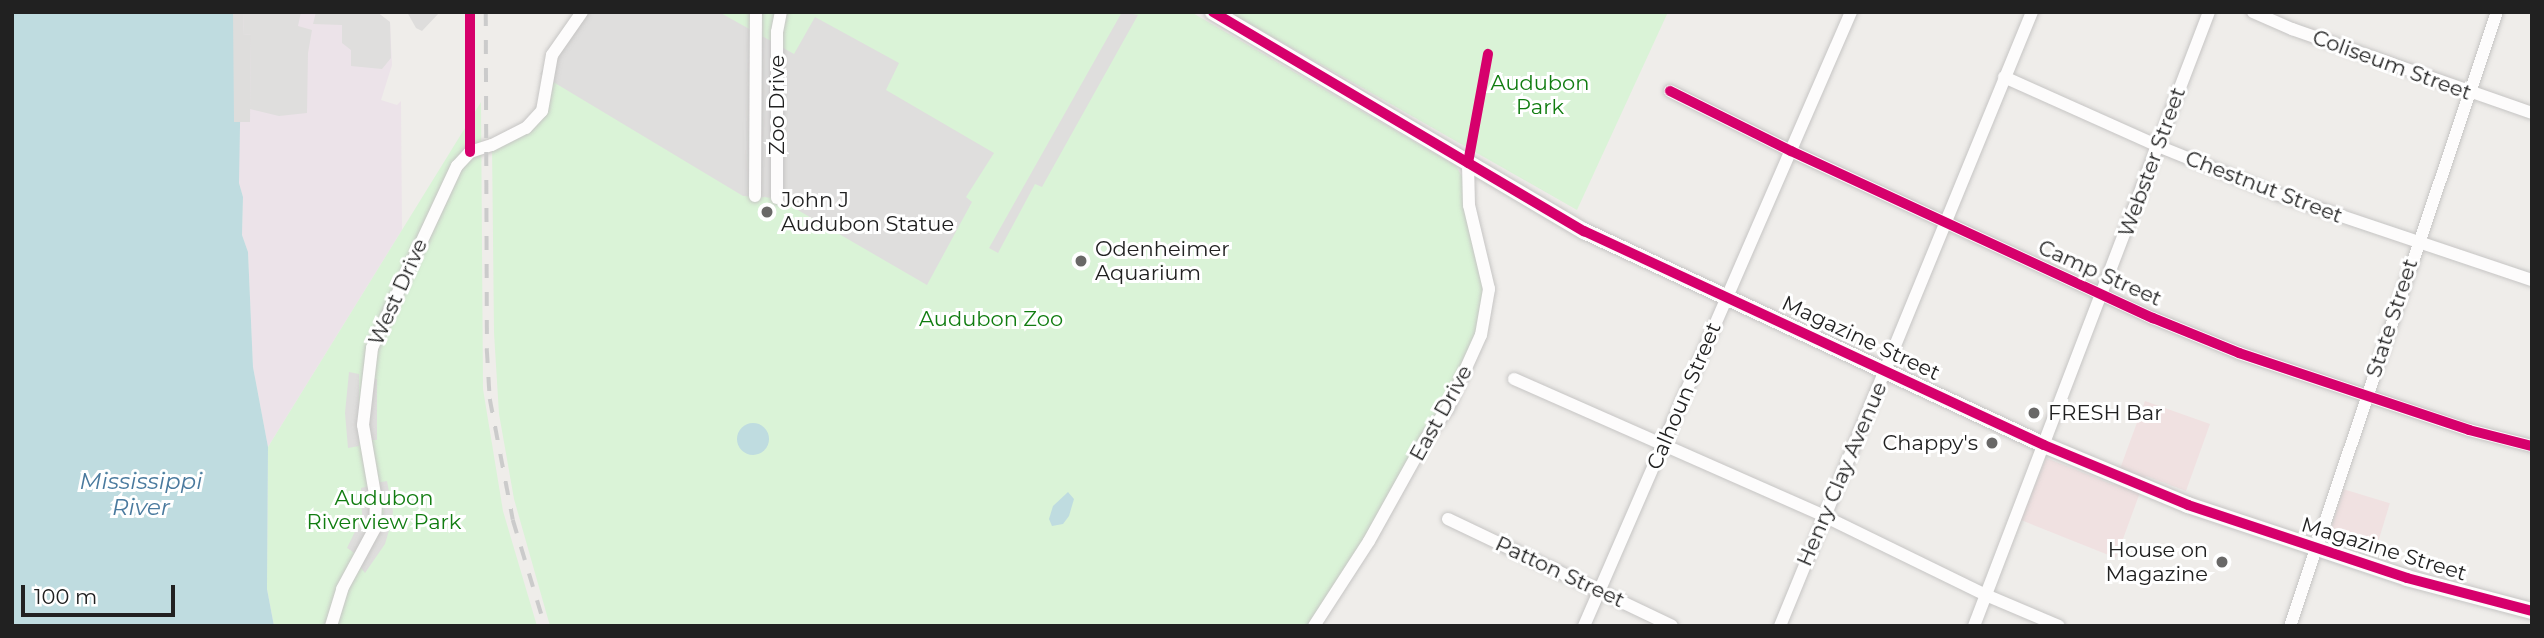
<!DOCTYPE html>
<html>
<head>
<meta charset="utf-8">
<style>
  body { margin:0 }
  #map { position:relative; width:2544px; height:638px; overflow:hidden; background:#efedea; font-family:Montserrat,sans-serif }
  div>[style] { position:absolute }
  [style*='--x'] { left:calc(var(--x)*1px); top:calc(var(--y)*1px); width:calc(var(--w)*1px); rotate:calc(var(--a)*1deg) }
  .commercial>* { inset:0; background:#f0e1e1; transform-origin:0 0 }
  .industrial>* { inset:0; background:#ece3e9 }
  .park>* { inset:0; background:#daf3d7 }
  .parking>* { inset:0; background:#dfdedd; transform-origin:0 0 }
  .water>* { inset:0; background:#bfdce0 }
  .round { border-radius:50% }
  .pier>* { inset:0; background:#dedddc }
  .roads { filter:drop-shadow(0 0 2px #c6c5c4) drop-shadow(0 0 2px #c6c5c4) }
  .minor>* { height:12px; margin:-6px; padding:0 6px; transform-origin:6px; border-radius:6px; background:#fdfcfc }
  .tertiary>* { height:16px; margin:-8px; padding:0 8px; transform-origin:8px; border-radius:8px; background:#fdfcfc }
  .rail>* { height:3.5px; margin-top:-1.75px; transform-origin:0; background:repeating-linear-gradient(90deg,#cbcbcb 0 14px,transparent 0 28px) }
  .cycleway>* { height:10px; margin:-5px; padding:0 5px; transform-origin:5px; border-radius:5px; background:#d6006c }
  .dots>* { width:19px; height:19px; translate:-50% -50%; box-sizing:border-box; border:4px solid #fff; border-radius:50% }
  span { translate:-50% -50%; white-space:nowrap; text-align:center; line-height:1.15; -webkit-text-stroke:6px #fff; paint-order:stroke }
  .street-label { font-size:21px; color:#212121 }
  .park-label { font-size:21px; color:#117d11 }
  .poi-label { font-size:21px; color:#212121 }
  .left { translate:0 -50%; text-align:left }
  .right { translate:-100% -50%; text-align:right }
  .water-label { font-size:23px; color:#4a7a9e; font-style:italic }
  .frame { position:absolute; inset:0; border:14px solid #212121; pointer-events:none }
  .scale { position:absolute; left:21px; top:585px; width:154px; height:32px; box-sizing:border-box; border:4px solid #212121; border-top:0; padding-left:9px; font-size:21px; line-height:24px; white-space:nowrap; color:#212121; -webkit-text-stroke:5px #fff; paint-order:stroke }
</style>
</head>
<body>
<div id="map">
  <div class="commercial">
    <div style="clip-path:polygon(2145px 401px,2210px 424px,2186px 491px,2146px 476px,2116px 558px,2021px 520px,2046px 458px,2114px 485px)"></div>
    <div style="left:2343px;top:489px;width:49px;height:55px;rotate:17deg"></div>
  </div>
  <div class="industrial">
    <div style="clip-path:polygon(242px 12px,377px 12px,390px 22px,392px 65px,381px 100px,397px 105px,401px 101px,402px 230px,268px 447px,253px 367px,248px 252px,242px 235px,243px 197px,239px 183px,239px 149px)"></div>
  </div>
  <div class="park">
    <div style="clip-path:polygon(579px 12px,1191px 12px,1456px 166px,1468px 187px,1489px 289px,1468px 367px,1316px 626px,550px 626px,514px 499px,499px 414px,494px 333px,492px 145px,542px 111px)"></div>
    <div style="clip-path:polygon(1229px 12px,1668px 12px,1577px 210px)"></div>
    <div style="clip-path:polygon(481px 102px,483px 389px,503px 511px,537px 626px,274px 626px,267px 589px,268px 447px)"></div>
  </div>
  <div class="parking">
    <div style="clip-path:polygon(244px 12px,301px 12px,298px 26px,312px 30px,308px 53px,307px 113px,279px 116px,250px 109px,251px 35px,243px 34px)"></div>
    <div style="clip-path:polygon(316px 12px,377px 12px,390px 22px,391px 58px,382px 69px,351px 66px,351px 50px,342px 43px,342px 25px,313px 24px)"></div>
    <div style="clip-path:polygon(579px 12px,719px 12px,794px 54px,815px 17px,899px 63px,886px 90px,994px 153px,966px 197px,972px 202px,927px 285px,777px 198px,743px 196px,540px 74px)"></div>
    <div style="clip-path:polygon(1122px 12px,1138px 15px,1042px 187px,1035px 184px,998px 253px,989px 248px)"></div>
    <div style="clip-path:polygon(349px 372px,359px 374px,359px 446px,348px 448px,345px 413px)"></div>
    <div style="left:368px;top:379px;width:9px;height:61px"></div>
    <div style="clip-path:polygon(387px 481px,393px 512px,390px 527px,385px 544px,365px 573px,358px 564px,377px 538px,382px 521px,384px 509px,376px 483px)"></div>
    <div style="clip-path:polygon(369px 486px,373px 512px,368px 534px,356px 554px,347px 548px,362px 517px,361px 488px)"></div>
  </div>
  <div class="water">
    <div style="clip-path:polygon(12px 12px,242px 12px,239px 183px,243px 197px,242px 235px,248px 252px,253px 367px,268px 447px,267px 589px,274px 626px,12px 626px)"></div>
    <div class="round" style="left:737px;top:423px;width:32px;height:32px"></div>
    <div style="clip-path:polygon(1068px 492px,1074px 499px,1069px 516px,1063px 524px,1052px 526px,1049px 519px,1053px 506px)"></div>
  </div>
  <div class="pier">
    <div style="clip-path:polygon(233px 12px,244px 12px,243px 34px,251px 35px,250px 122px,234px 122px)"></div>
    <div style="clip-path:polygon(407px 12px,434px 14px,439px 13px,422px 31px,416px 28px)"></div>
  </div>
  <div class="roads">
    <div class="minor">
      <div style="--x:2253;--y:12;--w:43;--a:23.6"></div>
      <div style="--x:2292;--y:29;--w:254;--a:19.3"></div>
      <div style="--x:2004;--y:77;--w:169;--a:24.1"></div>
      <div style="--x:2158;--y:146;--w:127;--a:22.1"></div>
      <div style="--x:2276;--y:194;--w:270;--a:18.6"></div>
      <div style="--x:1670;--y:91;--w:135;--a:26.4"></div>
      <div style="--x:1791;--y:151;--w:399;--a:24.8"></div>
      <div style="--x:2153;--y:318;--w:93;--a:22.1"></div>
      <div style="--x:2239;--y:353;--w:243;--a:18.5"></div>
      <div style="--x:2469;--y:430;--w:65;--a:14.3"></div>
      <div style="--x:755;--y:196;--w:184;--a:-89.7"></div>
      <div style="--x:777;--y:198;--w:166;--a:-90"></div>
      <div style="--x:777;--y:32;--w:20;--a:-79"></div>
      <div style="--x:1514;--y:379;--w:339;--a:23.8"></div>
      <div style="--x:1824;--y:516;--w:180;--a:26"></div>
      <div style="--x:1986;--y:595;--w:79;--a:23"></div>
      <div style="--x:1448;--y:519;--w:248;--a:25.5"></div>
      <div style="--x:331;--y:626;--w:39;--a:-73"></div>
      <div style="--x:342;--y:589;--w:69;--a:-61.6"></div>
      <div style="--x:375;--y:528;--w:28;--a:-88"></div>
      <div style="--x:376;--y:500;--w:76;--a:-99.8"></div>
      <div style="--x:363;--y:425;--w:78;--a:-83.3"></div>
      <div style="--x:372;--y:348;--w:201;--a:-65"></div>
      <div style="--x:457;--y:166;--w:19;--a:-47"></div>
      <div style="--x:470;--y:152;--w:23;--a:-18"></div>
      <div style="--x:492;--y:145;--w:38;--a:-27"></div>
      <div style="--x:526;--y:128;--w:23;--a:-47"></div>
      <div style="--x:542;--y:111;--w:57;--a:-79.9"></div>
      <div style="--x:552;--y:55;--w:52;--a:-55.1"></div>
      <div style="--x:1314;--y:626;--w:101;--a:-57.1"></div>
      <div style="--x:1369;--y:541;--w:119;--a:-60.9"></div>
      <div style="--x:1427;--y:437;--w:36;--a:-54"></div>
      <div style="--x:1448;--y:408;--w:80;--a:-65.7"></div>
      <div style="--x:1481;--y:335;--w:47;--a:-80.1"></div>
      <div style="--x:1489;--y:289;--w:86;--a:-103.4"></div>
      <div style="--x:1469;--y:205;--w:42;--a:-91.4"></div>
      <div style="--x:1584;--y:626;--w:670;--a:-66.5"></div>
      <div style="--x:1780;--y:626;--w:664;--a:-67.69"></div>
      <div style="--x:1974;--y:626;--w:657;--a:-69.06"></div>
      <div style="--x:2290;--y:626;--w:648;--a:-71.37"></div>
    </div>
    <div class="tertiary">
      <div style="--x:1213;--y:12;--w:431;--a:30.6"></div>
      <div style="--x:1584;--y:231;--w:507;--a:24.95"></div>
      <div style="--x:2044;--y:445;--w:156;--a:22.6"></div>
      <div style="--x:2188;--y:505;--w:231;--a:18.4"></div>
      <div style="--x:2407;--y:578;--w:129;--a:14.8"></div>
    </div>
  </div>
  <div class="rail">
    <div style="--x:486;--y:12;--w:337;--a:89.8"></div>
    <div style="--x:487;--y:349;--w:50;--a:86.6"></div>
    <div style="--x:490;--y:399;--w:123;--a:79.2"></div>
    <div style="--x:513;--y:520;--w:111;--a:73.2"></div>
  </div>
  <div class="cycleway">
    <div style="--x:1213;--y:12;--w:431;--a:30.6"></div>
    <div style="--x:1584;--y:231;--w:507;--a:24.95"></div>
    <div style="--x:2044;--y:445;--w:156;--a:22.6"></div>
    <div style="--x:2188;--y:505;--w:231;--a:18.4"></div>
    <div style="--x:2407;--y:578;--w:129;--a:14.8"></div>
    <div style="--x:1670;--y:91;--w:135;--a:26.4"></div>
    <div style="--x:1791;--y:151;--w:399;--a:24.8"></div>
    <div style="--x:2153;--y:318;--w:93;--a:22.1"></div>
    <div style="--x:2239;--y:353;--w:243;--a:18.5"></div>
    <div style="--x:2469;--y:430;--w:65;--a:14.3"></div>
    <div style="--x:470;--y:152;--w:140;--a:-90"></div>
    <div style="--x:1468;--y:163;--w:111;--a:-79.6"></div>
  </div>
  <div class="dots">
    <div style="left:767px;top:212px;background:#696867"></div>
    <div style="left:1081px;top:261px;background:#696867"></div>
    <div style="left:2034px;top:413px;background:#696867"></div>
    <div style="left:1992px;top:443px;background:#696867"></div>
    <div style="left:2222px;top:562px;background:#696867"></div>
  </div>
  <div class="street-label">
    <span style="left:2392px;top:65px;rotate:20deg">Coliseum Street</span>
    <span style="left:777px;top:105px;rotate:-90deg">Zoo Drive</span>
    <span style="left:2152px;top:162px;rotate:-70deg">Webster Street</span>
    <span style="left:2264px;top:187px;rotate:21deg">Chestnut Street</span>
    <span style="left:2100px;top:273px;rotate:24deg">Camp Street</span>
    <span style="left:398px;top:292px;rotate:-66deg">West Drive</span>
    <span style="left:2392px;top:318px;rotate:-72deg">State Street</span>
    <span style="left:1861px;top:338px;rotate:25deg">Magazine Street</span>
    <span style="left:1684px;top:396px;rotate:-67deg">Calhoun Street</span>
    <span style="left:1441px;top:413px;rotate:-61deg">East Drive</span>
    <span style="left:1842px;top:474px;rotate:-67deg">Henry Clay Avenue</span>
    <span style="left:2384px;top:549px;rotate:17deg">Magazine Street</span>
    <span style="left:1560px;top:572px;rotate:25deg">Patton Street</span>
  </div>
  <div class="park-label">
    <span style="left:1540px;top:95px">Audubon<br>Park</span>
    <span style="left:991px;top:319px">Audubon Zoo</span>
    <span style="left:384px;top:510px">Audubon<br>Riverview Park</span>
  </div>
  <div class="poi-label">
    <span class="left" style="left:781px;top:212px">John J<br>Audubon Statue</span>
    <span class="left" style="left:1095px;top:261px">Odenheimer<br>Aquarium</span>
    <span class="left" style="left:2048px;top:413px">FRESH Bar</span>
    <span class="right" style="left:1978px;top:443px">Chappy's</span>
    <span class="right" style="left:2208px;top:562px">House on<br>Magazine</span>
  </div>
  <div class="water-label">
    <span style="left:141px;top:494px">Mississippi<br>River</span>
  </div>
  <div class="frame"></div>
  <div class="scale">100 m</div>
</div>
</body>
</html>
